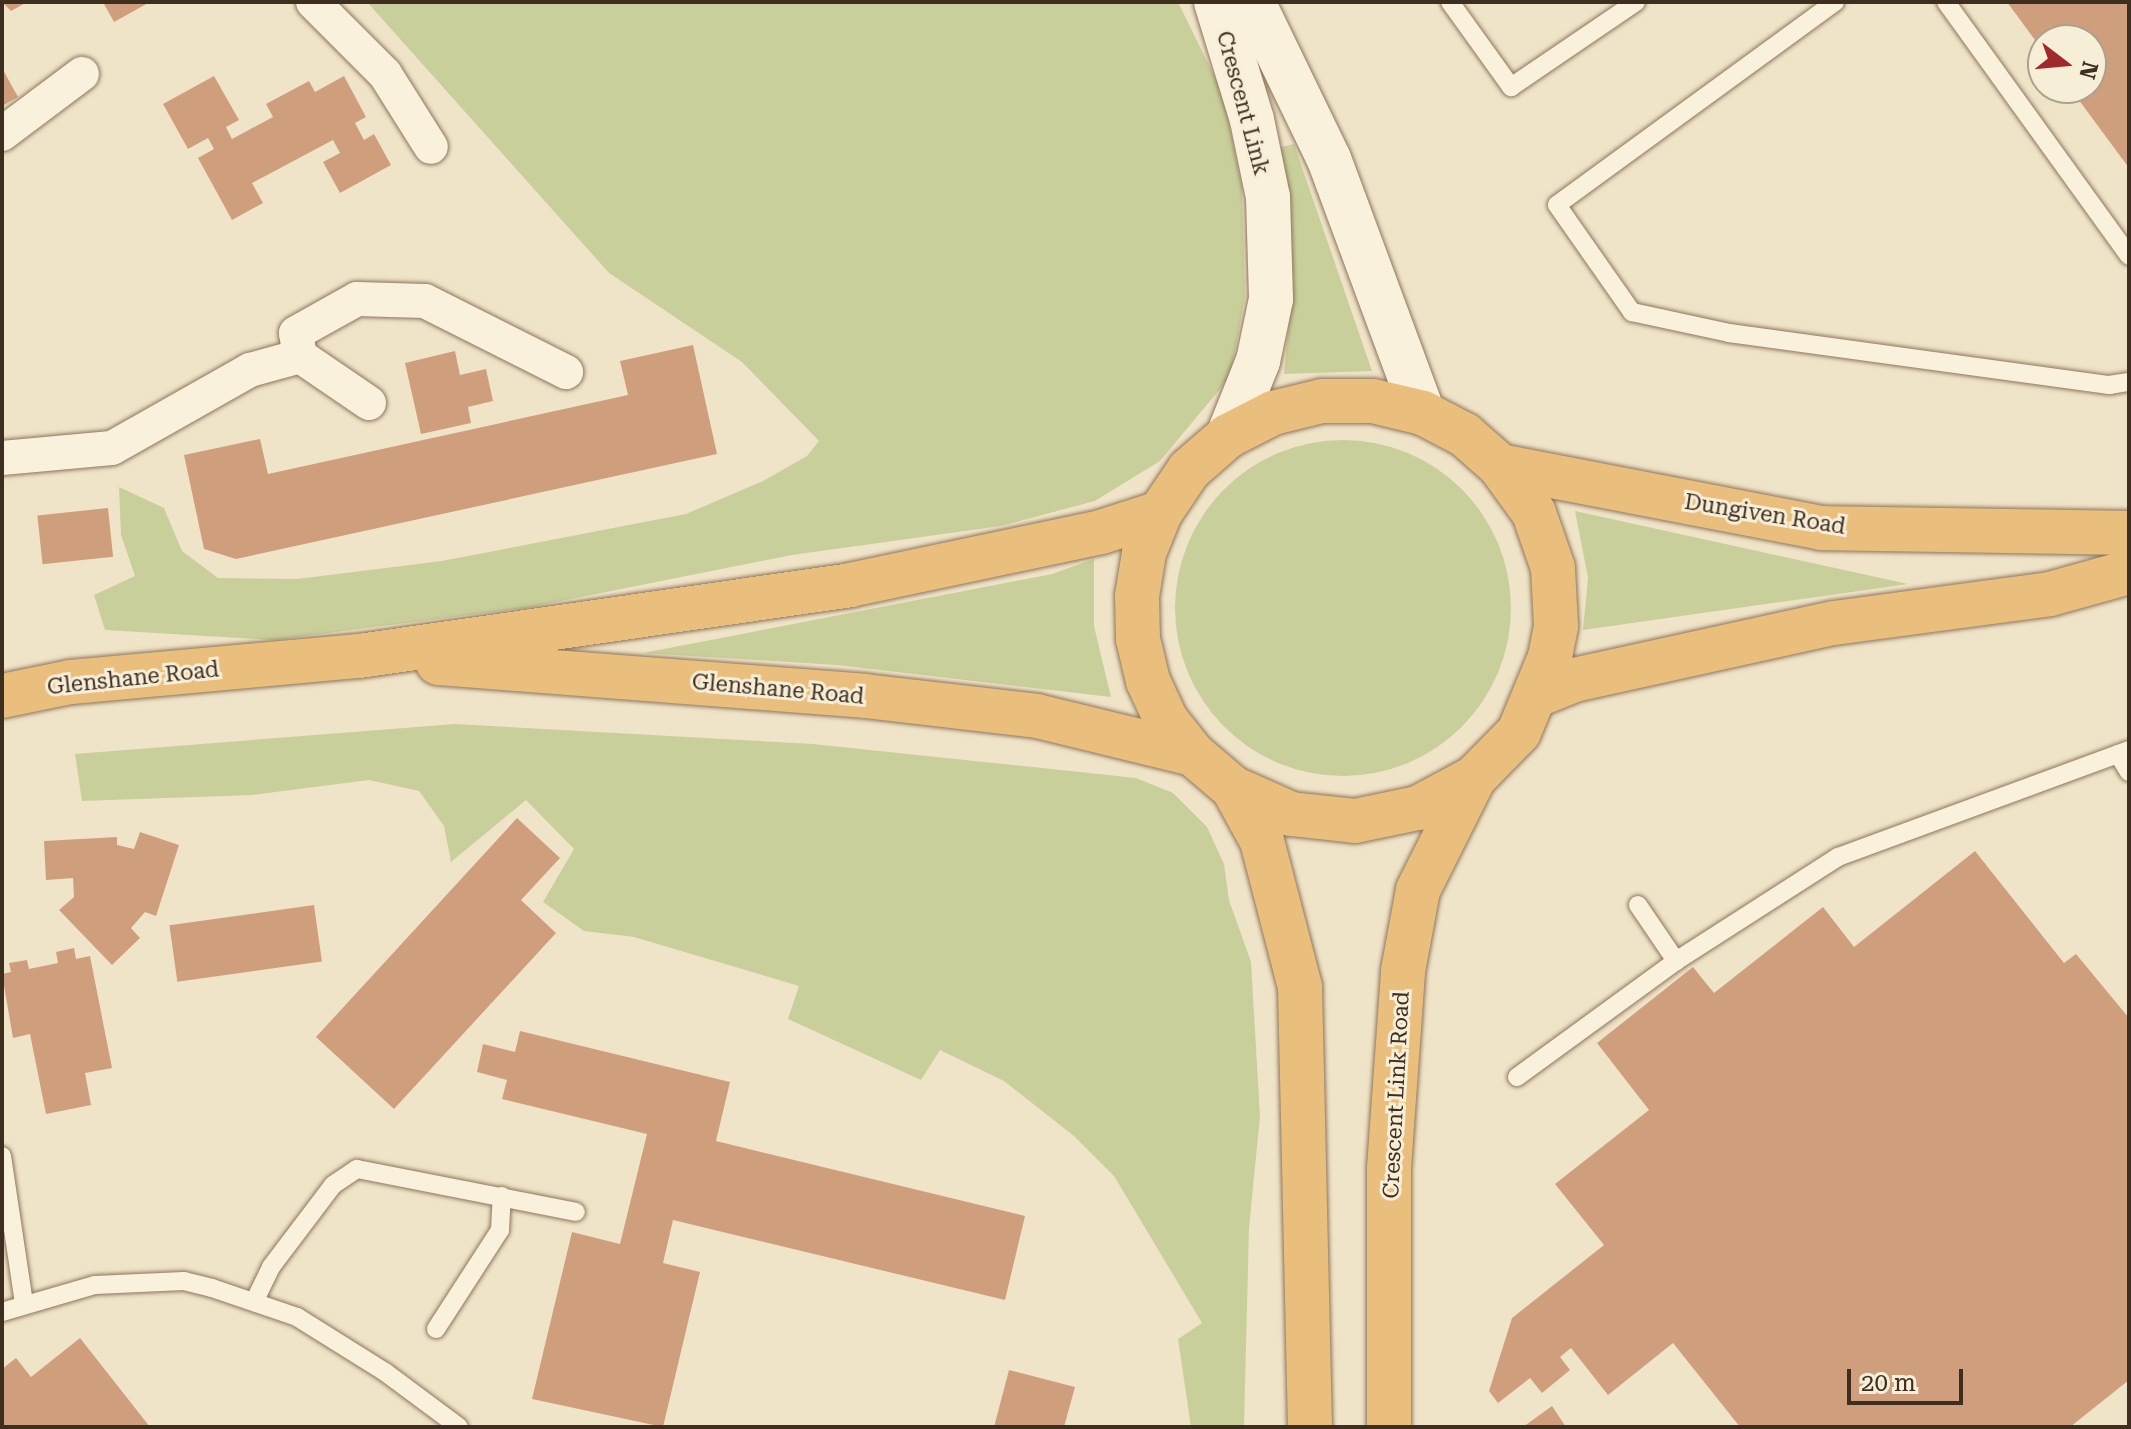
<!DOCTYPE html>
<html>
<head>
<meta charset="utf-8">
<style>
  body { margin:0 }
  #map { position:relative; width:2131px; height:1429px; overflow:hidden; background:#f0e4c8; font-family:"Roboto Serif",serif }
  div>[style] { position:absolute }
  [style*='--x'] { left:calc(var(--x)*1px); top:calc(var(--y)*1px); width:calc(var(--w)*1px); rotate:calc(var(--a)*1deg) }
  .green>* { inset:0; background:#c9cf9b }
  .round { border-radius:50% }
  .building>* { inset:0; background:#cf9f7d; transform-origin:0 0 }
  .roads { filter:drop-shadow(0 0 2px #8d765c) drop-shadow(0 0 2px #8d765c) }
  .service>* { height:18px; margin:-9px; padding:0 9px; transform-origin:9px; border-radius:9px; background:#faf1dc }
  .minor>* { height:34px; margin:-17px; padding:0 17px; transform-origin:17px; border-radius:17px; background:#faf1dc }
  .tertiary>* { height:44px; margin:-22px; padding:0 22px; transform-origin:22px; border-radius:22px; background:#faf1dc }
  .trunk>* { height:44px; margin:-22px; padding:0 22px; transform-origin:22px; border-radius:22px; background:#eabe7c }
  span { translate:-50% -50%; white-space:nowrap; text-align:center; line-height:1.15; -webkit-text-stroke:6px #f7eed8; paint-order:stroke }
  .street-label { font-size:22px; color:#3d2e20 }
  .frame { position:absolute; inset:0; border:4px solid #3d2e20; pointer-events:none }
  .north { position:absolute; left:2027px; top:24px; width:80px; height:80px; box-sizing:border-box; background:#f7eed8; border:2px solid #ada18e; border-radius:50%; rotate:106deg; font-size:22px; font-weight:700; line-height:32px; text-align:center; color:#3d2e20 }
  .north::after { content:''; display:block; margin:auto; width:28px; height:36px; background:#9e2a2b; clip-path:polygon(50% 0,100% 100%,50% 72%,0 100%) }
  .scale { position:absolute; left:1847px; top:1369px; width:116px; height:36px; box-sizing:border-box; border:4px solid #3d2e20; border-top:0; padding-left:10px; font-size:24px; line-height:28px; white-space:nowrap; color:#3d2e20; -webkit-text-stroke:6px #f7eed8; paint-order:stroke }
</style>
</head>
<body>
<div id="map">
  <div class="green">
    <div style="clip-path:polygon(367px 2px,1178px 2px,1223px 94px,1242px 187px,1245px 297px,1230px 377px,1160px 461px,1095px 501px,1001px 526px,792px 555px,531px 607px,273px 640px,105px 630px,94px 595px,135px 576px,121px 535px,119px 487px,164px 508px,182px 551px,218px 578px,297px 579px,442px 561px,686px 514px,763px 481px,807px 456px,819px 441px,742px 362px,609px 273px)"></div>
    <div style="clip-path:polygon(1294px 144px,1372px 371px,1284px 374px,1292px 289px,1273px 149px)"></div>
    <div class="round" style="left:1175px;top:440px;width:336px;height:336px"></div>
    <div style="clip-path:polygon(1575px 511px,1908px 584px,1583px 630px,1588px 578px)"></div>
    <div style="clip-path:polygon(1094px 559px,1094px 626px,1111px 697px,837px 665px,643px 653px,1052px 574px)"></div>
    <div style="clip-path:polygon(455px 724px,813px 744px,1136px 778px,1173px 793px,1207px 827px,1224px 864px,1229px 900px,1251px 962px,1260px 1116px,1249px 1228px,1244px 1427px,1191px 1427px,1178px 1339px,1202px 1323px,1114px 1176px,1074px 1136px,1004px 1081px,940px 1050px,921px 1080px,788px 1019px,799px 986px,634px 937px,584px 931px,543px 902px,574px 849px,526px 800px,451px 862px,444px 826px,419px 791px,369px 780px,253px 795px,82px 801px,75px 754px)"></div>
  </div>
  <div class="building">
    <div style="clip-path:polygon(2px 2px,27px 2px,11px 11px)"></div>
    <div style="clip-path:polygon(103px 2px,150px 2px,114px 22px)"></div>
    <div style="clip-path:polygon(2007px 2px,2129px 2px,2129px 168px,2070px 88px,2091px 88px,2091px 40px,2043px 40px,2043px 51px)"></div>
    <div style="clip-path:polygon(2px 68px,18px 97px,2px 106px)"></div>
    <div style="clip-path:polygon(214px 76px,239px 120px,226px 127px,232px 139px,273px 117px,266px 104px,309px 81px,315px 92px,344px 76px,366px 117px,355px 123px,364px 140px,374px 134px,391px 165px,340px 193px,323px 162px,340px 153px,333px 140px,252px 183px,263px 203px,232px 220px,198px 158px,214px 149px,208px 138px,188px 149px,163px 104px)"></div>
    <div style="clip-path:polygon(693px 345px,717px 454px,236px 559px,204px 549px,184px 455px,260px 439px,268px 474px,628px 395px,620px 361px)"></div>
    <div style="clip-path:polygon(455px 351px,460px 375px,486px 369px,493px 401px,468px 407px,471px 423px,421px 434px,405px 363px)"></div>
    <div style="left:108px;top:508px;width:49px;height:71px;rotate:84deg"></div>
    <div style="clip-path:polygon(517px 818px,560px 858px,521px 900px,556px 933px,394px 1109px,316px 1037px)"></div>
    <div style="clip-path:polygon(140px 832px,179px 845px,156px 916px,145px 912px,131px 928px,140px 938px,112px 965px,59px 910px,74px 897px,73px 878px,46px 880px,44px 841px,117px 837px,117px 845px,134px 849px)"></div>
    <div style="clip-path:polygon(1975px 851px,2064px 963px,2076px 954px,2129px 1018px,2129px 1380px,2070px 1427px,1740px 1427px,1673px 1343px,1608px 1395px,1571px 1348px,1560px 1357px,1570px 1370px,1542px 1393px,1530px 1378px,1498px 1403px,1489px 1391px,1512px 1318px,1604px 1245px,1555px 1184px,1649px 1110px,1597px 1043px,1693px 967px,1714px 993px,1823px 907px,1854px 947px)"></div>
    <div style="left:314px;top:905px;width:57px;height:146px;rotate:82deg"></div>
    <div style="clip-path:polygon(74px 948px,76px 959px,90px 956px,112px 1068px,85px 1073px,91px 1105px,46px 1114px,30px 1034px,13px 1038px,2px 974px,11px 972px,9px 963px,27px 960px,29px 969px,58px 963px,56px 952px)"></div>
    <div style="clip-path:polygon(520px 1031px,730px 1082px,716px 1141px,1025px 1216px,1005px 1300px,673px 1220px,663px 1263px,700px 1272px,663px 1427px,532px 1399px,572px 1232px,620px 1244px,647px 1134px,502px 1099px,507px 1080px,477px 1072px,483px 1044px,515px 1052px)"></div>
    <div style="clip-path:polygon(80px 1338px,150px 1427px,2px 1427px,2px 1369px,16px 1358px,31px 1377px)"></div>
    <div style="clip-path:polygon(1009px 1370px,1075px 1387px,1064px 1427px,994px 1427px)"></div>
    <div style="clip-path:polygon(1552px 1406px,1566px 1427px,1523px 1427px)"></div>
  </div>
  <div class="roads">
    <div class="service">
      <div style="--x:1450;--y:2;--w:105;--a:54.3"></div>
      <div style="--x:1511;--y:87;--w:151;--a:-34.2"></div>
      <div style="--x:1835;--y:2;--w:344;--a:143.9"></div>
      <div style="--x:1557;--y:205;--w:131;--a:55"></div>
      <div style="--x:1632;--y:312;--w:99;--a:12.2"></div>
      <div style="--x:1729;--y:333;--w:384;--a:7.8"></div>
      <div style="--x:2109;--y:385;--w:20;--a:-9"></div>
      <div style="--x:1946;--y:2;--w:313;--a:54.2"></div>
      <div style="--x:2118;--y:754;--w:21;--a:59"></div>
      <div style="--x:1638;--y:905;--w:68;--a:55.8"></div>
      <div style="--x:1517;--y:1077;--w:197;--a:-36.1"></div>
      <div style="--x:1676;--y:961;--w:193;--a:-32.7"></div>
      <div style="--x:1838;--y:857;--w:310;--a:-20.2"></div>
      <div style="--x:2;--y:1156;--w:149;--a:81.5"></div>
      <div style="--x:255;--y:1300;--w:37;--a:-64"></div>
      <div style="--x:271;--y:1267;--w:103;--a:-52.9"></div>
      <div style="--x:333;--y:1185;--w:29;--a:-34"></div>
      <div style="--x:357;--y:1169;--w:223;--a:11.1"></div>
      <div style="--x:2;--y:1312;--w:97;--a:-16.2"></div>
      <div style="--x:95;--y:1285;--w:89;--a:-2.6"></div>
      <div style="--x:184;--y:1281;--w:29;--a:14"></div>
      <div style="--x:212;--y:1288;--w:90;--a:18.8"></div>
      <div style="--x:297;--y:1317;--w:104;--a:32"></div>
      <div style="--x:385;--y:1372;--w:92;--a:36.6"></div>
      <div style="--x:436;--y:1329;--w:118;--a:-57.1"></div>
      <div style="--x:500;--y:1230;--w:34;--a:-87"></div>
    </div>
    <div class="minor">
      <div style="--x:313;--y:2;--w:102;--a:45"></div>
      <div style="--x:385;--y:74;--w:86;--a:57.8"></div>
      <div style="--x:2;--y:134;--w:100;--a:-36.9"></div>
      <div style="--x:369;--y:403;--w:83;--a:-145.7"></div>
      <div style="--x:300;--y:356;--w:23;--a:-100"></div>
      <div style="--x:296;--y:333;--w:70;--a:-29.1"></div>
      <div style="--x:357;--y:299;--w:68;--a:1.7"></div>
      <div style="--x:425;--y:301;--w:158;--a:26.7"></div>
      <div style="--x:2;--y:458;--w:110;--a:-5.2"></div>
      <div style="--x:112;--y:448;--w:159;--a:-29.5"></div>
      <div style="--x:250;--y:370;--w:52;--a:-15.6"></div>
    </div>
    <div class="tertiary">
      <div style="--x:1216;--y:2;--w:123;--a:73"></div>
      <div style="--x:1252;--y:120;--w:79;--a:78.3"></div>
      <div style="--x:1268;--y:197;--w:102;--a:88.3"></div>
      <div style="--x:1271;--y:299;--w:63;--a:101.8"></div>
      <div style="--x:1258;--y:361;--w:81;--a:111.8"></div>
      <div style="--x:1253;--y:2;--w:174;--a:64.2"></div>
      <div style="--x:1329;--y:159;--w:271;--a:69.7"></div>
    </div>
    <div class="trunk">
      <div style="--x:1500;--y:466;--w:327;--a:10.9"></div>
      <div style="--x:1821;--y:528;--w:308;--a:0.9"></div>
      <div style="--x:438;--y:663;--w:428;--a:4.4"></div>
      <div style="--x:865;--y:696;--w:173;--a:6.6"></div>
      <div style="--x:1037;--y:716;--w:161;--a:13.7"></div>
      <div style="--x:1537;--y:695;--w:40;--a:-22"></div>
      <div style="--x:1574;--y:680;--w:266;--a:-12.4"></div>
      <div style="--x:1834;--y:623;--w:218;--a:-7.6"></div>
      <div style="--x:2050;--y:594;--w:82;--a:-15.6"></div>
      <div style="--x:2;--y:696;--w:70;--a:-11.5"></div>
      <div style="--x:71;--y:682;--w:289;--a:-5.2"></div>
      <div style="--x:359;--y:656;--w:496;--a:-8.2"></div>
      <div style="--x:850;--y:585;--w:257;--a:-11.9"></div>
      <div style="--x:1101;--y:532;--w:62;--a:-17.9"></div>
      <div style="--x:1233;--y:788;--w:64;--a:24.1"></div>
      <div style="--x:1291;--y:814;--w:64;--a:6.2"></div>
      <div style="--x:1355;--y:821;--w:64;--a:-11.7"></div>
      <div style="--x:1418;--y:808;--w:64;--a:-28.2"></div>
      <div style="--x:1474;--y:778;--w:64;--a:-45.6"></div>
      <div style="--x:1519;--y:732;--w:81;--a:-67.5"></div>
      <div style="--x:1550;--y:657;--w:32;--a:-79"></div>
      <div style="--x:1556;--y:626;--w:58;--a:-93"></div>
      <div style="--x:1553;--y:568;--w:58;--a:-109.1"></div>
      <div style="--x:1534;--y:513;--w:58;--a:-125.9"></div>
      <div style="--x:1500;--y:466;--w:47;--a:-138.5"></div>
      <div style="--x:1465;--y:435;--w:47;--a:-152.4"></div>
      <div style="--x:1423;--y:413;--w:51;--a:-166.5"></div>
      <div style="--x:1373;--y:401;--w:51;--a:180"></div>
      <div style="--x:1322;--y:401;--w:50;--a:166.2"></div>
      <div style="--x:1273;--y:413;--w:51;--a:152.9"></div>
      <div style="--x:1228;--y:436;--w:52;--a:138.9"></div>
      <div style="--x:1189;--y:470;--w:52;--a:124"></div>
      <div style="--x:1160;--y:513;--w:43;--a:111.8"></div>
      <div style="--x:1144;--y:553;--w:44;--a:99.2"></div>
      <div style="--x:1137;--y:596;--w:43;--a:88.7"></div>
      <div style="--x:1138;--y:639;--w:43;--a:76.6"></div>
      <div style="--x:1148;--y:681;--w:43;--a:65.2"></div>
      <div style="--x:1166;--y:720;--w:43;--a:51.5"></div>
      <div style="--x:1193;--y:754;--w:52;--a:40.4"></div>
      <div style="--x:1233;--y:788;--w:60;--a:61.3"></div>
      <div style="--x:1262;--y:841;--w:151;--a:75.4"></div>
      <div style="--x:1300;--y:987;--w:440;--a:88.7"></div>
      <div style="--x:1389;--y:1427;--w:259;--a:-90"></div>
      <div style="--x:1389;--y:1168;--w:197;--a:-85.9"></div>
      <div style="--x:1403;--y:971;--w:82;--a:-79.5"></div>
      <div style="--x:1418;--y:890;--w:125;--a:-63.4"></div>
    </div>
  </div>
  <div class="street-label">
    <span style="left:1243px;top:103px;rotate:75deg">Crescent Link</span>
    <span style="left:1765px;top:514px;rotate:9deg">Dungiven Road</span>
    <span style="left:133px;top:678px;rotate:-6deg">Glenshane Road</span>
    <span style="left:778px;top:689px;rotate:5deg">Glenshane Road</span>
    <span style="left:1396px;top:1095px;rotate:-87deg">Crescent Link Road</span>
  </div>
  <div class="frame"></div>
  <div class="north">N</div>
  <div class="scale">20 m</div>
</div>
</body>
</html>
